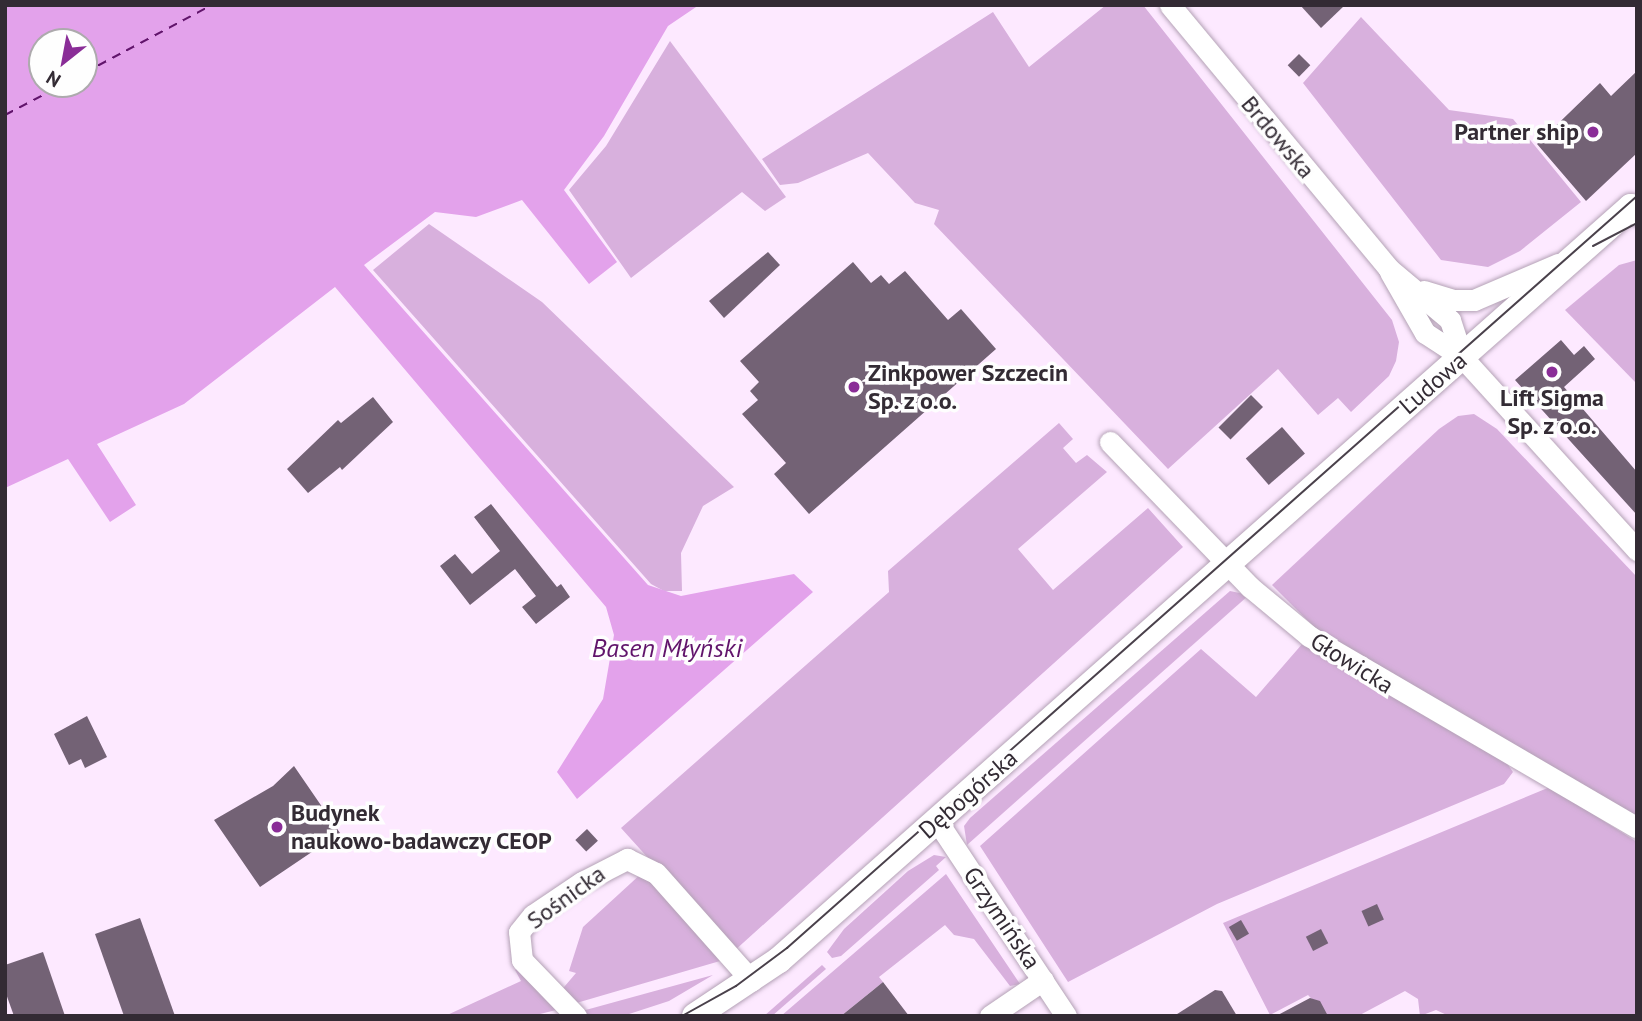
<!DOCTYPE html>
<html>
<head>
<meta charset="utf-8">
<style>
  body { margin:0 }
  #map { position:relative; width:1642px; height:1021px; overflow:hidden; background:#fde9ff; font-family:"PT Sans",sans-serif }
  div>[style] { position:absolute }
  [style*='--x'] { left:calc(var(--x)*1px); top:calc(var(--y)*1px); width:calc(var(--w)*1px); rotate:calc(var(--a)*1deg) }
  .green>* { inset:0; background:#d8b0dd }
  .water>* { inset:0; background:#e3a2eb }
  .ferry>* { height:2px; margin-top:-1px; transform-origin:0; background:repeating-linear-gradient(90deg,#61146b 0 9px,transparent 0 16px) }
  .building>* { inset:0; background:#736275; transform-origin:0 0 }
  .roads { filter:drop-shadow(0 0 2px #b4a2b6) drop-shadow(0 0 2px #b4a2b6) }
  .minor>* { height:21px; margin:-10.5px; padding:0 10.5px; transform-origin:10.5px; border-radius:10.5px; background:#fff }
  .tertiary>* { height:26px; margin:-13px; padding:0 13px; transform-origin:13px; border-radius:13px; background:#fff }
  .tram>* { height:2px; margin:-1px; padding:0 1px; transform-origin:1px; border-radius:1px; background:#4a414b }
  .dots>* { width:19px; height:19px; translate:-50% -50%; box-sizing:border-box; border:4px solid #fefefe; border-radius:50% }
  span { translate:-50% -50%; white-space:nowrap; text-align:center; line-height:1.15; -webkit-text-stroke:7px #fefefe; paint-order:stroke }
  .poi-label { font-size:24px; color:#332b34; font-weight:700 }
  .right { translate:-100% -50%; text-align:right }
  .left { translate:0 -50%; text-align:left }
  .street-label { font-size:24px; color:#332b34 }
  .water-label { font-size:26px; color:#61146b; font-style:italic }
  .frame { position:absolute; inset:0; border:7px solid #332b34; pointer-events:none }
  .north { position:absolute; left:28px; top:28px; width:70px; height:70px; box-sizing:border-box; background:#fefefe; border:2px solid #adaaad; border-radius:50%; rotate:211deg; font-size:19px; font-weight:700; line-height:28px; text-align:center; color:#332b34 }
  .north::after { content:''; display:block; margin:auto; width:24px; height:32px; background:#8a2d97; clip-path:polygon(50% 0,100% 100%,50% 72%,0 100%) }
</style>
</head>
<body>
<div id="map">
  <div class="green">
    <div style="clip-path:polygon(1106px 5px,1143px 5px,1392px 320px,1399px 342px,1396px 361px,1389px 376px,1351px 412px,1338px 398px,1318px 415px,1278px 369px,1168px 469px,934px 224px,939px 210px,915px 203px,868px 153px,798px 183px,780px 185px,762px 159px,993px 12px,1029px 67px)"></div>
    <div style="clip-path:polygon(1361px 17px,1449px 110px,1513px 119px,1581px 202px,1520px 251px,1488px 267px,1441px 260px,1303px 83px)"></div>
    <div style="clip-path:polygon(670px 41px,786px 197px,765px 211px,742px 192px,631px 278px,569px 190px,606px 146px)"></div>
    <div style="clip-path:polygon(429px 224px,542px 302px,734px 487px,703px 506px,681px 553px,682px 591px,664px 591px,651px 584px,373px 270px)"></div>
    <div style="clip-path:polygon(1637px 260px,1637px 384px,1565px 310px,1619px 265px)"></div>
    <div style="clip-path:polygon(1474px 414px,1497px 429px,1637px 577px,1637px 817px,1326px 639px,1272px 585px,1439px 429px,1458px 416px)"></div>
    <div style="clip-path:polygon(1059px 423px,1073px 439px,1063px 448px,1076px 463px,1087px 455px,1107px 472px,1018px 549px,1053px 590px,1148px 508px,1183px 547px,733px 952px,621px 828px,889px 592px,888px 571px)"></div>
    <div style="clip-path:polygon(1230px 591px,1249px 595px,967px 845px,964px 826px,970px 818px)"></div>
    <div style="clip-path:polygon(1303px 643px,1506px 762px,1513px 772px,1504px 784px,1217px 904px,1068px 982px,980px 846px,1201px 649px,1256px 697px)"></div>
    <div style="clip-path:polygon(1550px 787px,1637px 842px,1637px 1016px,1449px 1016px,1436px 1010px,1420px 1016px,1418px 999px,1405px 991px,1358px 1016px,1328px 1016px,1308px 995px,1270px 1015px,1223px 923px)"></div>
    <div style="clip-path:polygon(934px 855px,946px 857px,936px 866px,939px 870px,841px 956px,832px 958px,827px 952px,844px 929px,908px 871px)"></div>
    <div style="clip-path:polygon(643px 872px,720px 961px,573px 1004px,559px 993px,576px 973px,569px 971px,583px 927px)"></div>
    <div style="clip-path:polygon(946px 874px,1020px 984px,1010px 986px,974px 939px,954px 935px,945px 925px,879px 977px,883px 982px,841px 1016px,781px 1016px)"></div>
    <div style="clip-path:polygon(822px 965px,826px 969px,772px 1016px,764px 1016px)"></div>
    <div style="clip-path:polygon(521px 966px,560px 1009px,532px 1016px,445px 1016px,521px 981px,515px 970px)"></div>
    <div style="clip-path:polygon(713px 975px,669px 1001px,623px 1016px,589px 1016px,582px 1011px)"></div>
  </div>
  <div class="water">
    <div style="clip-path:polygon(evenodd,5px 5px,699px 5px,668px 26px,604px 136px,564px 190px,617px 262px,589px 284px,522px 200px,476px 217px,435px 212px,364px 265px,648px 585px,681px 596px,794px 574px,813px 592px,577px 799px,557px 772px,603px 699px,614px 635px,606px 607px,335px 287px,184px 404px,97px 444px,136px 505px,110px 522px,68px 459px,5px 488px,5px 5px,42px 42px,84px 42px,84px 84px,42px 84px,42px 42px)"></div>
  </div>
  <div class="ferry">
    <div style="--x:84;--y:73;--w:145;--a:-28"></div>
    <div style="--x:5;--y:115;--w:67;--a:-27.7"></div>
  </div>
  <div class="building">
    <div style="clip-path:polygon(1300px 5px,1345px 5px,1321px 28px)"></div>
    <div style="left:1299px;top:54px;width:16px;height:16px;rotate:45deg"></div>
    <div style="clip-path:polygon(1637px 71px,1637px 153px,1586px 201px,1537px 144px,1600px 83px,1611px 96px)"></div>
    <div style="clip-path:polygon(768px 252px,780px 265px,724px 318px,709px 301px)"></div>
    <div style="clip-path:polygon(853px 262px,871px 283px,881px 275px,889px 284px,905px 271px,948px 320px,961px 309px,996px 349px,809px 514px,774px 474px,786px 463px,742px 414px,758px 400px,750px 391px,759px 382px,740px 361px)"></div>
    <div style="clip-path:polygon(1561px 340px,1574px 355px,1584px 346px,1595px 359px,1564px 387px,1637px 472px,1637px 515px,1515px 380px)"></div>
    <div style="left:1251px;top:395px;width:17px;height:46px;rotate:45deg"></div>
    <div style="clip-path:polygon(373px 397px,393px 422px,342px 470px,340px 467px,308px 493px,287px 469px,338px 420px,341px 423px)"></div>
    <div style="left:1282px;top:427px;width:35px;height:48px;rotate:49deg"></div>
    <div style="clip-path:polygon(491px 504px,557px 587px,561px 584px,570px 597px,536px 624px,522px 607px,536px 596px,515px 569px,470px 605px,440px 566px,455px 554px,472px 574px,500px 551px,474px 517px)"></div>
    <div style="clip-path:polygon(87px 716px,107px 757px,85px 768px,81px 759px,69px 765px,54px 734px)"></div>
    <div style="clip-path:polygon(294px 766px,340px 833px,260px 887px,214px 820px,273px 786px)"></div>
    <div style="left:587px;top:829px;width:16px;height:16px;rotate:47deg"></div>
    <div style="left:1377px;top:904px;width:17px;height:17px;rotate:66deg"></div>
    <div style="clip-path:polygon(140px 918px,175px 1016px,124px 1016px,95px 934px)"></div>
    <div style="left:1241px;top:920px;width:16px;height:14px;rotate:60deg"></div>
    <div style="left:1321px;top:929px;width:16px;height:17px;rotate:63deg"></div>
    <div style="clip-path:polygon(43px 952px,65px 1016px,14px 1016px,5px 991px,5px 965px)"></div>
    <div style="clip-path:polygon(883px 982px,909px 1016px,841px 1016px,872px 991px)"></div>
    <div style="clip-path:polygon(1215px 990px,1222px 991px,1237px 1016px,1174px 1016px)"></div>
    <div style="clip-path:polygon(1310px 998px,1320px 1001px,1328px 1016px,1276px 1016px)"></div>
  </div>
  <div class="roads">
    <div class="minor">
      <div style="--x:1170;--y:5;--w:342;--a:50.3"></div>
      <div style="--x:1388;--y:268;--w:81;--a:40"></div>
      <div style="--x:1450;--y:320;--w:39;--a:72"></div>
      <div style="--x:1390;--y:272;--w:70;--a:60.2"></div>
      <div style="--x:1425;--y:333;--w:44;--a:33"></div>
      <div style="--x:1462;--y:357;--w:261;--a:47.8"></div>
      <div style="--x:1424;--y:291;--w:30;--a:17"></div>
      <div style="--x:1453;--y:300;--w:21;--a:0"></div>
      <div style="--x:1474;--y:300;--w:91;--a:-23.2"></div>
      <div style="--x:1110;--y:442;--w:202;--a:46"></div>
      <div style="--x:1250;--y:587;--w:77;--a:39.7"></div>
      <div style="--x:1309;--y:636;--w:380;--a:30.3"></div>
      <div style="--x:937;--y:821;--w:234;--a:56.5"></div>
      <div style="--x:576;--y:1016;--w:78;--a:-134"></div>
      <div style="--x:522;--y:960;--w:28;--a:-96"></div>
      <div style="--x:519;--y:932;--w:22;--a:-51"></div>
      <div style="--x:533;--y:915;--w:59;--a:-34"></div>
      <div style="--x:582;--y:882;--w:51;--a:-27.1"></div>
      <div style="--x:627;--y:859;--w:32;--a:26"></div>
      <div style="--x:656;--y:873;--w:144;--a:48.4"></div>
      <div style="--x:990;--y:1016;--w:64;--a:-34.2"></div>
    </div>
    <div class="tertiary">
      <div style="--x:695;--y:1016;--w:101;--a:-33.7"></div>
      <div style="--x:779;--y:960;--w:1137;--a:-41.47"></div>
      <div style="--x:1631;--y:207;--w:8;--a:45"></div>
    </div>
  </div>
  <div class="tram">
    <div style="--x:1593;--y:246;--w:50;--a:-27.6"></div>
    <div style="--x:682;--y:1016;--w:62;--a:-29.1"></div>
    <div style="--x:736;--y:986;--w:64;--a:-36.7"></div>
    <div style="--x:787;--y:948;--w:1135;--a:-41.5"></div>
  </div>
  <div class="dots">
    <div style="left:1593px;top:132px;background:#8a2d97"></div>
    <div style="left:1552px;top:372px;background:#8a2d97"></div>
    <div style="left:854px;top:387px;background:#8a2d97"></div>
    <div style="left:277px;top:827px;background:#8a2d97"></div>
  </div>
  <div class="poi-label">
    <span class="right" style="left:1579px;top:132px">Partner ship</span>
    <span class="left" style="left:868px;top:387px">Zinkpower Szczecin<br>Sp. z o.o.</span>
    <span style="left:1552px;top:412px">Lift Sigma<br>Sp. z o.o.</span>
    <span class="left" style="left:291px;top:827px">Budynek<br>naukowo-badawczy CEOP</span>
  </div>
  <div class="street-label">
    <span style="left:1278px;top:137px;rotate:50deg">Brdowska</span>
    <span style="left:1433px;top:383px;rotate:-41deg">Ludowa</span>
    <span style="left:1352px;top:663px;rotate:32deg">Głowicka</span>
    <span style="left:968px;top:794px;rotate:-41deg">Dębogórska</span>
    <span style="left:566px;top:897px;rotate:-36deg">Sośnicka</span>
    <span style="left:1002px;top:918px;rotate:56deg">Grzymińska</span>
  </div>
  <div class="water-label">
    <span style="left:667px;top:648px">Basen Młyński</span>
  </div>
  <div class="frame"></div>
  <div class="north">N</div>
</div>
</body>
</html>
